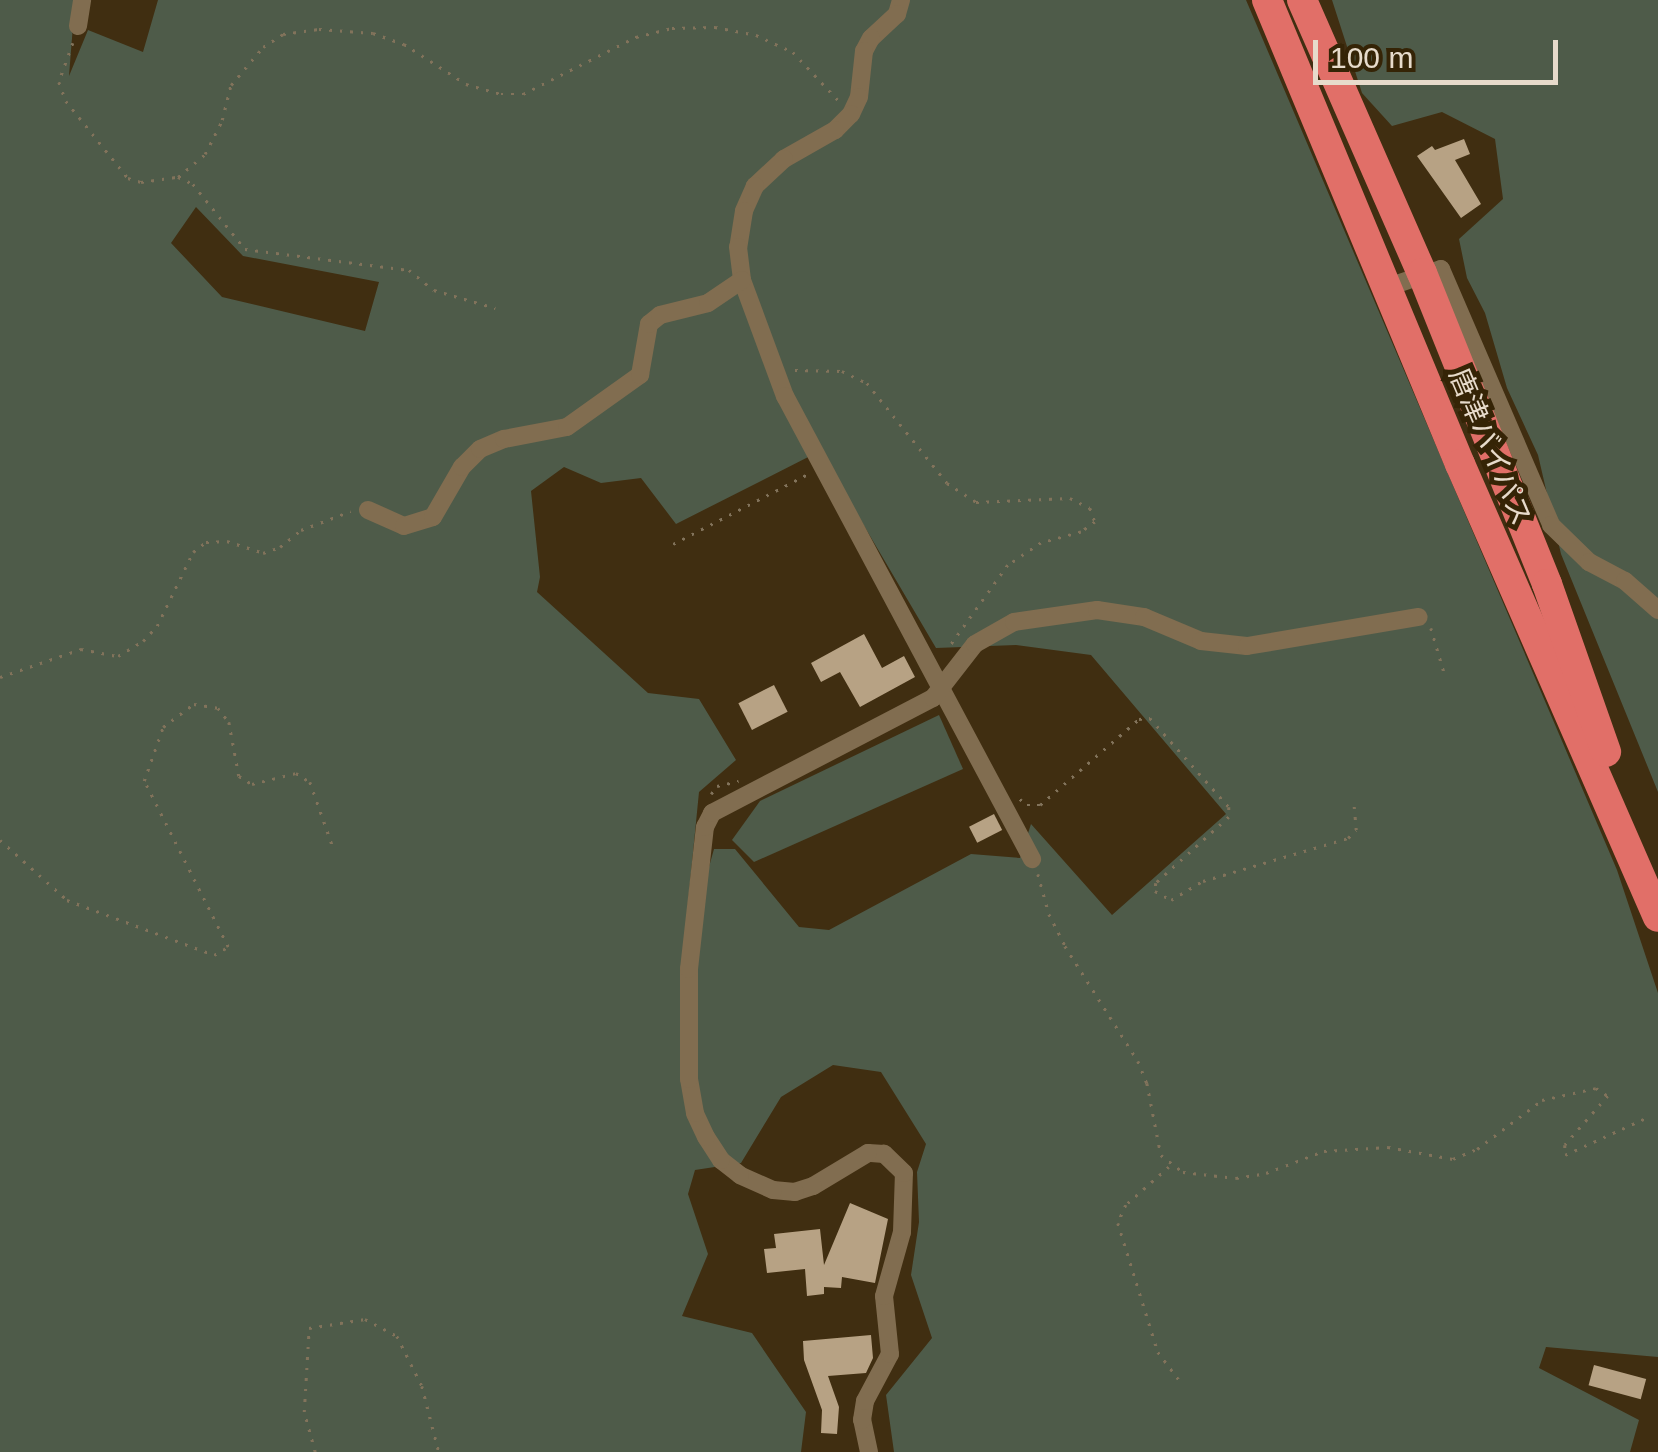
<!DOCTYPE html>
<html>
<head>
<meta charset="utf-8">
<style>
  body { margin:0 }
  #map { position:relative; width:1658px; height:1452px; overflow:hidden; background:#402e11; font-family:Arial,"Noto Sans JP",sans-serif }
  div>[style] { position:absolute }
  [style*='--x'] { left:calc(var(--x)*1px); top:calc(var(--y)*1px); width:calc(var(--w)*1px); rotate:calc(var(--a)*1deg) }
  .green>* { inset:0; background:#4e5b49 }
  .building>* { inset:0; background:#b7a284; transform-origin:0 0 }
  .path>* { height:2.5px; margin-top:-1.25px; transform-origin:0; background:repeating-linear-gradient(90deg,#82735b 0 2.5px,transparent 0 10.5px) }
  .street>* { height:18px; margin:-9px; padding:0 9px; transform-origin:9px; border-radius:9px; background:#816d50 }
  .highway>* { height:30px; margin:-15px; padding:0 15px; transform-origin:15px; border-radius:15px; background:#e16f68 }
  span { translate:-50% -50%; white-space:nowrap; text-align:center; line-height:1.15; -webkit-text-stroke:10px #352406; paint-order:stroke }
  .street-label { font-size:28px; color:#e7dbcb }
  .scale { position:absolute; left:1313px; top:40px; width:245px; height:45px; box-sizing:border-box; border:5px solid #e7dbcb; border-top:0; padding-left:12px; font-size:30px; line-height:35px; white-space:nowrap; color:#e7dbcb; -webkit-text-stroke:8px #352406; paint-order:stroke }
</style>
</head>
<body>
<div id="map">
  <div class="green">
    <div style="clip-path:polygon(evenodd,0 0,75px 0,69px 76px,88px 30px,143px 52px,158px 0,1246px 0,1617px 870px,1658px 993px,1658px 1357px,1546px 1347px,1539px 1368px,1639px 1420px,1630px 1452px,894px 1452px,886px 1395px,932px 1338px,911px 1275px,919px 1222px,917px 1172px,926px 1144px,881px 1072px,833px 1065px,781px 1097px,741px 1163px,695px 1170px,688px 1194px,708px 1254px,682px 1316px,752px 1333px,806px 1412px,801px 1452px,0 1452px,0 0,196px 207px,243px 256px,379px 282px,365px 331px,222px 297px,171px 243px,196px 207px,0 0,820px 451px,936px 648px,1016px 645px,1091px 655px,1226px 814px,1112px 915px,1031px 824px,1020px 858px,971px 854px,829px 930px,799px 927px,735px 849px,714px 849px,682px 963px,699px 792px,736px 760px,699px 699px,648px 693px,537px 592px,540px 577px,531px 491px,564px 467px,601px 483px,641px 478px,676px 524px,820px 451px)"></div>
    <div style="clip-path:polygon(1332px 0,1658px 0,1658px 792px,1561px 554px,1538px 455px,1507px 388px,1485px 313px,1467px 278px,1459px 239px,1503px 199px,1495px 139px,1442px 112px,1392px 126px,1362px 93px)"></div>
    <div style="clip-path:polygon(939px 715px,963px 769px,754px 862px,732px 840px,760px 801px)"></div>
  </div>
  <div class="building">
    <div style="clip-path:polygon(1464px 139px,1470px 154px,1455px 160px,1481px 204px,1461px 218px,1417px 156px,1432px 146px,1435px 150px)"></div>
    <div style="clip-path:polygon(864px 634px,882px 668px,904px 656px,915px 677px,860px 707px,840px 672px,821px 682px,811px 663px)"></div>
    <div style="left:774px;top:685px;width:30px;height:40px;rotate:63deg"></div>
    <div style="left:994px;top:814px;width:18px;height:28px;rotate:63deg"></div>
    <div style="clip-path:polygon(850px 1203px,888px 1219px,875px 1283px,842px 1277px,841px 1288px,824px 1287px,824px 1294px,807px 1296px,805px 1269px,767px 1273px,764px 1249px,776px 1248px,774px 1234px,820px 1229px,824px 1265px)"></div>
    <div style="clip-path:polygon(871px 1335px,873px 1358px,866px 1373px,828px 1376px,839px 1407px,837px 1434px,821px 1433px,822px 1410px,804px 1360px,803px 1341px)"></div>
    <div style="left:1594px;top:1365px;width:54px;height:21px;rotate:15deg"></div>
  </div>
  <div class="path">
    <div style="--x:73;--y:43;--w:41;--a:109.7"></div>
    <div style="--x:59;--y:82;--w:20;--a:70"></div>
    <div style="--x:66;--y:101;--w:99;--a:51.2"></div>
    <div style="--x:128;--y:178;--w:14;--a:17"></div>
    <div style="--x:141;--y:182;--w:37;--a:-8"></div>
    <div style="--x:178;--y:177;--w:17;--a:25"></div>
    <div style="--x:193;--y:184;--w:83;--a:51.3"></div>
    <div style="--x:245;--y:249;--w:165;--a:7.3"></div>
    <div style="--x:409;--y:270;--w:32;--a:39"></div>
    <div style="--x:434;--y:290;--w:64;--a:16.4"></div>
    <div style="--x:178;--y:177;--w:35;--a:-40"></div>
    <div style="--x:205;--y:154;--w:38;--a:-63"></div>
    <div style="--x:222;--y:120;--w:36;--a:-76"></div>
    <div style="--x:231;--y:85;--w:50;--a:-49.9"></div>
    <div style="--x:263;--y:47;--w:24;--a:-33"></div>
    <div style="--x:283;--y:34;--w:36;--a:-8"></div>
    <div style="--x:319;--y:29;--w:54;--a:4.2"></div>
    <div style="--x:373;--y:33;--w:33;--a:20"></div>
    <div style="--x:404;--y:44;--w:74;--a:32.8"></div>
    <div style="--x:466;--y:84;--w:36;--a:16"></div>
    <div style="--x:501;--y:94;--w:22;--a:0"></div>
    <div style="--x:523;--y:94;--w:127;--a:-26.8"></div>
    <div style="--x:636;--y:37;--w:37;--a:-14"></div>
    <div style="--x:672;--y:28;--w:43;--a:-1.3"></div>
    <div style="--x:715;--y:27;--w:42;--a:11"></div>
    <div style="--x:756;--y:35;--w:41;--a:24.7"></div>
    <div style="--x:793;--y:52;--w:69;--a:46.8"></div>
    <div style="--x:795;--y:370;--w:47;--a:1.2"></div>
    <div style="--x:842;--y:371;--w:28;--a:26"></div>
    <div style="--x:867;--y:383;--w:128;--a:51.3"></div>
    <div style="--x:947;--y:483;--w:35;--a:33"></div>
    <div style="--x:976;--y:502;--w:94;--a:-2.4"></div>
    <div style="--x:1070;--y:498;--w:22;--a:27"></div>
    <div style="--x:1090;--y:508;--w:15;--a:70"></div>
    <div style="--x:1095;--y:522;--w:17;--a:144"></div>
    <div style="--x:1081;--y:532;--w:41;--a:164.6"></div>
    <div style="--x:1041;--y:543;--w:40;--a:146"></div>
    <div style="--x:1008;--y:565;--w:100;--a:125.6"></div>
    <div style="--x:673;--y:544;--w:150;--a:-27.4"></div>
    <div style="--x:1431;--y:628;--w:46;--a:73.5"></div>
    <div style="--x:0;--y:677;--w:86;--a:-19.1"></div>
    <div style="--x:81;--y:649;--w:38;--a:11"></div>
    <div style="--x:118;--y:656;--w:29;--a:-31"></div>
    <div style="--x:143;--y:641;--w:21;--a:-47"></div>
    <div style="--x:157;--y:626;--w:82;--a:-64.1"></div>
    <div style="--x:193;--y:552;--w:16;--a:-38"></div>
    <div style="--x:206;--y:542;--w:21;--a:-3"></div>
    <div style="--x:227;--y:541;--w:38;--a:18"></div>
    <div style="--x:263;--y:553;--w:18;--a:-19"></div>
    <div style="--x:280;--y:547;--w:27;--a:-39"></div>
    <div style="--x:301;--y:530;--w:53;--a:-20.8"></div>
    <div style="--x:711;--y:794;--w:10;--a:-53"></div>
    <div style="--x:717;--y:786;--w:22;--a:-13"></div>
    <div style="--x:1020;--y:799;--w:9;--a:41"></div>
    <div style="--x:1027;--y:805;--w:13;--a:0"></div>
    <div style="--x:1040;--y:805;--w:131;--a:-41"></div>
    <div style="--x:1139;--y:719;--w:11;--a:-5"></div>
    <div style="--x:1150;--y:718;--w:119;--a:48.4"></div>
    <div style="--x:1229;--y:807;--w:10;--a:90"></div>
    <div style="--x:1229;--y:817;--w:98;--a:137.9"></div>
    <div style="--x:1156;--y:883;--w:8;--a:97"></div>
    <div style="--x:1155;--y:891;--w:18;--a:29"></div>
    <div style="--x:1171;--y:900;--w:37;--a:-31"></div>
    <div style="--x:1203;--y:881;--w:151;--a:-16.5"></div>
    <div style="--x:1348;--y:838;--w:11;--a:-45"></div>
    <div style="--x:1356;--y:830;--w:24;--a:-95"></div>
    <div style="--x:0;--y:840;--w:90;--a:41.8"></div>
    <div style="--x:67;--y:900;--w:157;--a:20.5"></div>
    <div style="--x:214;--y:955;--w:16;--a:-30"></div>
    <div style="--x:228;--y:947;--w:186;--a:-116.8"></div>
    <div style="--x:144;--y:781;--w:57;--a:-70.6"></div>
    <div style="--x:163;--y:727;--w:39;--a:-37"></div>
    <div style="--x:194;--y:704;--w:24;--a:9"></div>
    <div style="--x:218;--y:708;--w:18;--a:52"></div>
    <div style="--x:229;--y:722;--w:55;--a:79.5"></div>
    <div style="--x:239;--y:776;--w:15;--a:32"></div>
    <div style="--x:252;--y:784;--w:45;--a:-14"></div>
    <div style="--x:296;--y:773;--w:17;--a:33"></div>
    <div style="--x:310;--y:782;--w:69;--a:70.5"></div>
    <div style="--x:1038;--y:874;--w:41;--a:74.6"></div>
    <div style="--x:1049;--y:914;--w:36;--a:63"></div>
    <div style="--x:1065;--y:946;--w:136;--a:57.6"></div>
    <div style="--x:1138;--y:1061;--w:24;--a:68"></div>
    <div style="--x:1147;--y:1083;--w:73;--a:79"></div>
    <div style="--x:1161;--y:1155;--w:28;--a:38"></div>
    <div style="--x:1183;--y:1172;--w:53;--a:6.5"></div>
    <div style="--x:1236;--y:1178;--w:30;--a:-9"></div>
    <div style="--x:1266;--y:1173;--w:62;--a:-20.8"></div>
    <div style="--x:1324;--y:1151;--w:64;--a:-3.6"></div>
    <div style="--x:1388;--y:1147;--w:66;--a:10.5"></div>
    <div style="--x:1453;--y:1159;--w:26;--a:-23"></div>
    <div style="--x:1477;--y:1149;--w:81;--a:-37"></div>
    <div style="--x:1542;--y:1100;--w:55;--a:-12.5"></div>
    <div style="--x:1596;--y:1088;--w:14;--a:34"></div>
    <div style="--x:1608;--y:1096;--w:65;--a:131.3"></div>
    <div style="--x:1565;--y:1145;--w:10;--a:90"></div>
    <div style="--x:1565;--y:1155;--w:91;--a:-24.6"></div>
    <div style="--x:1169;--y:1167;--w:57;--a:138.5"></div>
    <div style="--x:1126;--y:1205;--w:20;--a:114"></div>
    <div style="--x:1118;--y:1223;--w:135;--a:72.8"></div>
    <div style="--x:1158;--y:1352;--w:41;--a:52.9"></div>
    <div style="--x:315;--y:1452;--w:41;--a:-105.4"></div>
    <div style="--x:304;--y:1412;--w:84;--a:-86.6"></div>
    <div style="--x:309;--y:1328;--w:57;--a:-9.1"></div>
    <div style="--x:365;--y:1319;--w:36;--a:28"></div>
    <div style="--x:397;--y:1336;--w:56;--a:63.4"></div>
    <div style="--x:422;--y:1386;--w:68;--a:75.6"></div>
  </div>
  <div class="street">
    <div style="--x:901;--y:0;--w:15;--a:106"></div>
    <div style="--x:897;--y:14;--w:35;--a:137"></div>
    <div style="--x:871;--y:38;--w:15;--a:118"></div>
    <div style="--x:864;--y:51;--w:46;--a:96.2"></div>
    <div style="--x:859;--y:97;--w:19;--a:115"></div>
    <div style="--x:851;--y:114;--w:23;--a:135"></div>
    <div style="--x:835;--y:130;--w:59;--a:150.4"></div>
    <div style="--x:784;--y:159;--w:40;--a:137"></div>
    <div style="--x:755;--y:186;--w:27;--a:114"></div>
    <div style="--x:744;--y:211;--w:36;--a:99"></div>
    <div style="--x:738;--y:247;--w:33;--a:83"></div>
    <div style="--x:742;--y:280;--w:124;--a:69.7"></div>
    <div style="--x:785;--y:396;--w:525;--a:61.92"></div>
    <div style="--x:78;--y:26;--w:26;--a:-81"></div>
    <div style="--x:1388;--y:287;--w:56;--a:-18.8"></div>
    <div style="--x:1441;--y:269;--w:279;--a:66.7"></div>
    <div style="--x:1551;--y:525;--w:53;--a:44.2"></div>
    <div style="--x:1589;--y:562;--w:41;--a:27.8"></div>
    <div style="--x:1625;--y:581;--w:44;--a:41.3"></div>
    <div style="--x:368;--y:510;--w:39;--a:24"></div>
    <div style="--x:404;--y:526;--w:30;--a:-17"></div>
    <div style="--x:433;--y:517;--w:58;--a:-59.9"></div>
    <div style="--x:462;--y:467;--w:25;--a:-45"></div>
    <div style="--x:480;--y:449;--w:26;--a:-23"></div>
    <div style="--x:504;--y:439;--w:64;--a:-10.8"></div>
    <div style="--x:567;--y:427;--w:90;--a:-35.5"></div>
    <div style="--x:640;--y:375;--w:52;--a:-80"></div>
    <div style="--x:649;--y:324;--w:14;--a:-39"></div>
    <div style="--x:660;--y:315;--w:49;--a:-14"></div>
    <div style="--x:708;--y:303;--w:41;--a:-34.1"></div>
    <div style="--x:869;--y:1452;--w:33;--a:-102"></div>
    <div style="--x:862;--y:1420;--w:19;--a:-81"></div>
    <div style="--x:865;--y:1401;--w:53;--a:-62"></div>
    <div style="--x:890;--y:1354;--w:58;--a:-95.9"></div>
    <div style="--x:884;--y:1296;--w:66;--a:-74.3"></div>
    <div style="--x:902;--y:1232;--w:59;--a:-88.1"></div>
    <div style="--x:904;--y:1173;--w:28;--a:-136"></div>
    <div style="--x:884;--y:1154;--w:16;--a:-176"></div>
    <div style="--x:868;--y:1153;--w:64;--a:149"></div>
    <div style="--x:813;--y:1186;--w:19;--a:162"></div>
    <div style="--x:795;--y:1192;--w:22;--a:-175"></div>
    <div style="--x:773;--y:1190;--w:36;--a:-156"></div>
    <div style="--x:740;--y:1175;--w:24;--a:-142"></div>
    <div style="--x:721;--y:1160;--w:27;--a:-123"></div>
    <div style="--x:706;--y:1137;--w:26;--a:-115"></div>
    <div style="--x:695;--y:1113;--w:35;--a:-100"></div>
    <div style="--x:689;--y:1079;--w:110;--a:-90"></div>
    <div style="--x:689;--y:969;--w:143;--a:-83.6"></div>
    <div style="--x:705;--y:827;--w:16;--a:-63"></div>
    <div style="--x:712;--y:813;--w:249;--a:-27.5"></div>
    <div style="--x:933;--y:698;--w:68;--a:-52.1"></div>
    <div style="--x:975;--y:644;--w:45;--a:-29.4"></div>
    <div style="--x:1014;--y:622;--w:84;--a:-8.2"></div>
    <div style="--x:1097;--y:610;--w:48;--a:8.5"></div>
    <div style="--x:1144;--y:617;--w:62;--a:22.8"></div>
    <div style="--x:1201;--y:641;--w:46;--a:6.2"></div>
    <div style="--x:1247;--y:646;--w:174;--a:-9.6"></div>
  </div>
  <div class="highway">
    <div style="--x:1267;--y:0;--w:503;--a:67.42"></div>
    <div style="--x:1460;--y:464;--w:494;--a:66.4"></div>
    <div style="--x:1302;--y:0;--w:298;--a:66.3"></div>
    <div style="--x:1422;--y:273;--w:335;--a:68.1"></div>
    <div style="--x:1547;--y:584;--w:178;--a:70.6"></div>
  </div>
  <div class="street-label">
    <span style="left:1490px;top:447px;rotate:67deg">唐津バイパス</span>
  </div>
  <div class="scale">100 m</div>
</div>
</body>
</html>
